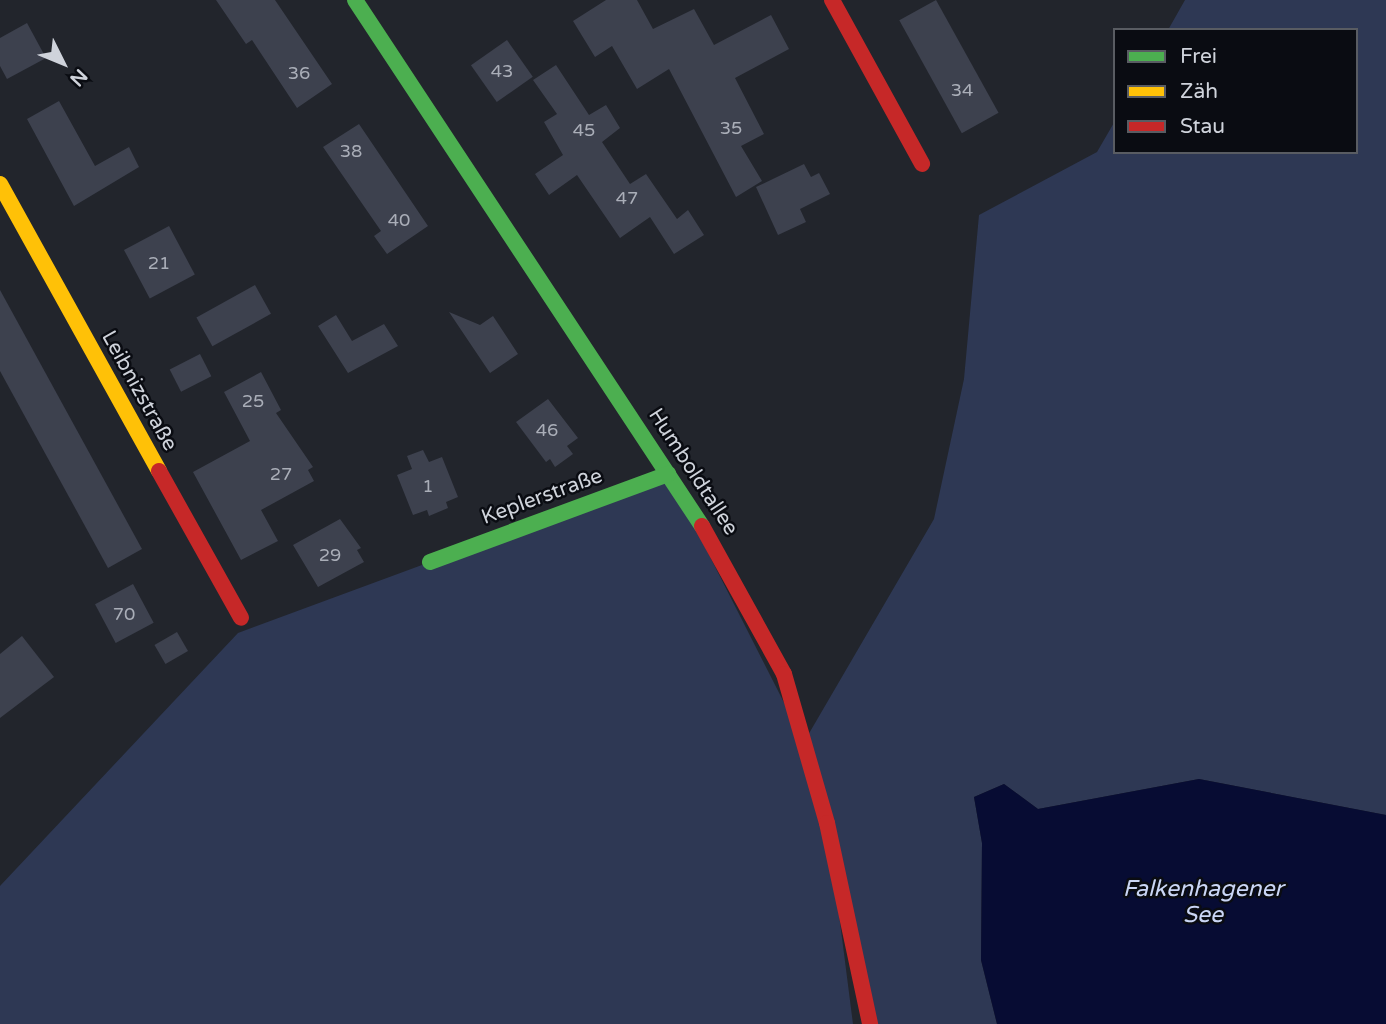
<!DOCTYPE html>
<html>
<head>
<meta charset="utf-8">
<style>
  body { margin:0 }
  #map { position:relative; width:1386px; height:1024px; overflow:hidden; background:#22252c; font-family:"Varela Round",sans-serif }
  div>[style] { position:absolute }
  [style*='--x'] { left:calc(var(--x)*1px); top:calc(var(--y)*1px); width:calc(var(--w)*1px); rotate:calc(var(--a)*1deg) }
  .green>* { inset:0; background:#2e3854 }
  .water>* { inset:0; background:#070c33 }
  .building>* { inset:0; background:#3d414e; transform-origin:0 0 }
  .fast>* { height:16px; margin:-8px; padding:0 8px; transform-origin:8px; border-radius:8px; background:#4caf50 }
  .slow>* { height:16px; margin:-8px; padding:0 8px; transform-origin:8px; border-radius:8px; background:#ffc107 }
  .jam>* { height:16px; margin:-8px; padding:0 8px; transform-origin:8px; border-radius:8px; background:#c62828 }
  span { translate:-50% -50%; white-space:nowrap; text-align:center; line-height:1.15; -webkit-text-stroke:5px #0a0c12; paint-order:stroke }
  .number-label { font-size:18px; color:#aaaeb8 }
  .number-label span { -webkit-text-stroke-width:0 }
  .street-label { font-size:21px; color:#cfd3db }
  .water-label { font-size:23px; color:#cad6f5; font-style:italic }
  .legend { position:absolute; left:1113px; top:28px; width:245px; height:126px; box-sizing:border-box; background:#0a0c12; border:2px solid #595c62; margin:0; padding:9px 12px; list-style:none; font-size:21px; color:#cfd3db }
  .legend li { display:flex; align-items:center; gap:14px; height:35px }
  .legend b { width:35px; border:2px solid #595c62 }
  .north { position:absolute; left:28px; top:28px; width:70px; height:70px; -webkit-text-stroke:5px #0a0c12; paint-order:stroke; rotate:133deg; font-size:19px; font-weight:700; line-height:28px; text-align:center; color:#cfd3db }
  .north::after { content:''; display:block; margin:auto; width:24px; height:32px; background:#cfd3db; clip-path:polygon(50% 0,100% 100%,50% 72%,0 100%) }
</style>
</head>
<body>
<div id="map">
  <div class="green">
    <div style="clip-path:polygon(1185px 0,1386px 0,1386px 815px,1199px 779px,1038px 809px,1004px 784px,974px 797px,982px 843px,981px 960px,997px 1024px,870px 1024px,829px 836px,853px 1024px,0 1024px,0 886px,238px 633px,668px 474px,804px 742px,934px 519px,964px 379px,979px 215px,1097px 152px,1115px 121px,1115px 152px,1356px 152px,1356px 30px,1168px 30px)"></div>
  </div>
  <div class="water">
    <div style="clip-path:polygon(1199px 779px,1386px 815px,1386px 1024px,997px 1024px,981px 960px,982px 843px,974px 797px,1004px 784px,1038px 809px)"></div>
  </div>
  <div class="building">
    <div style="clip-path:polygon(216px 0,275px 0,332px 84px,297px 108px,252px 40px,246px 44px)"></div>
    <div style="clip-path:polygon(606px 0,637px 0,653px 29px,694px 9px,714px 45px,771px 15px,789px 49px,735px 78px,764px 134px,741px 146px,762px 181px,736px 197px,669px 69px,637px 89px,612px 46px,595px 57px,573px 21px)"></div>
    <div style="left:936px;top:0;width:129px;height:42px;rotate:61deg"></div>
    <div style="clip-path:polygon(27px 23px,46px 58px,7px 79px,0 66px,0 38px)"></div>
    <div style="left:507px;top:40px;width:45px;height:44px;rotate:55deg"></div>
    <div style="clip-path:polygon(556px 65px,589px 115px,606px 105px,620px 128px,602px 142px,630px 184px,646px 174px,677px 219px,688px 210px,704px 235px,674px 254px,650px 217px,620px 238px,577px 175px,549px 195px,535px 174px,563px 155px,544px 122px,557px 114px,533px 80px)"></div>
    <div style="clip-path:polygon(59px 101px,95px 166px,129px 147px,139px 167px,74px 206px,27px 119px)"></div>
    <div style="clip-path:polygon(359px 124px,428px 226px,387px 254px,374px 236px,381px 231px,323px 147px)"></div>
    <div style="clip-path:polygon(804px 164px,811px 177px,819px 173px,830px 194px,800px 209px,806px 222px,778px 235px,756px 187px)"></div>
    <div style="left:169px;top:226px;width:55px;height:51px;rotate:62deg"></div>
    <div style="left:255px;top:285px;width:33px;height:67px;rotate:61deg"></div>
    <div style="clip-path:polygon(0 290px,142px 549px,108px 568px,0 371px)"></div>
    <div style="clip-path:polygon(449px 312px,480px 325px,493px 316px,518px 354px,490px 373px)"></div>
    <div style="clip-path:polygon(336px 315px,352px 341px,384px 324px,398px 346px,348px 373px,318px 326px)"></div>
    <div style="left:200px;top:354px;width:25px;height:34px;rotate:63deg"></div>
    <div style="clip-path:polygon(261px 372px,281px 410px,276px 413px,313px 467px,308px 470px,314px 481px,261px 510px,278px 541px,241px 560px,193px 472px,250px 441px,224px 392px)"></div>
    <div style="clip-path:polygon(548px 399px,578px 438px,567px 446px,573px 454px,555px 467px,550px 459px,546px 462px,516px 422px)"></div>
    <div style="clip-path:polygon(423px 450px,429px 462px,442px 457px,458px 497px,446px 502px,448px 508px,429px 516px,427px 510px,413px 515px,397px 475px,412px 469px,407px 456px)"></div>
    <div style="clip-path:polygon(340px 519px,361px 548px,357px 550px,364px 562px,318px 587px,293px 545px)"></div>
    <div style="left:133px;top:584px;width:44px;height:43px;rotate:62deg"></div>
    <div style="left:177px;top:632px;width:22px;height:26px;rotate:60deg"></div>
    <div style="clip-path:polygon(22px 636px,54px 677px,0 718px,0 654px)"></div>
  </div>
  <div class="fast">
    <div style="--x:355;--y:0;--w:630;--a:56.59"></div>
    <div style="--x:430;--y:562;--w:254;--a:-20.3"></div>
  </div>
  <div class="slow">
    <div style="--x:0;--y:184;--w:328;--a:61"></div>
  </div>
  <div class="jam">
    <div style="--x:832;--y:0;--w:187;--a:61.2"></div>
    <div style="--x:159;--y:471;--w:168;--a:60.8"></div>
    <div style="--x:702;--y:526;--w:169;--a:61"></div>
    <div style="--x:784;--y:674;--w:155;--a:73.9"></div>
    <div style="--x:827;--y:823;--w:206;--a:77.9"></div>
  </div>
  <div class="number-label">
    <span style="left:502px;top:71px">43</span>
    <span style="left:299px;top:73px">36</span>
    <span style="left:962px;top:90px">34</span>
    <span style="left:731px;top:128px">35</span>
    <span style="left:584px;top:130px">45</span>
    <span style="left:351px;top:151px">38</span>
    <span style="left:627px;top:198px">47</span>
    <span style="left:399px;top:220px">40</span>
    <span style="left:159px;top:263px">21</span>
    <span style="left:253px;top:401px">25</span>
    <span style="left:547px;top:430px">46</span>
    <span style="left:281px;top:474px">27</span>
    <span style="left:428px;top:486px">1</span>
    <span style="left:330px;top:555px">29</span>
    <span style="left:124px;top:614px">70</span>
  </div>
  <div class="street-label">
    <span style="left:139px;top:391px;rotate:61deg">Leibnizstraße</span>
    <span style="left:693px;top:472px;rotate:57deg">Humboldtallee</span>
    <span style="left:542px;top:497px;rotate:-20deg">Keplerstraße</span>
  </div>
  <div class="water-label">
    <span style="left:1203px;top:902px">Falkenhagener<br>See</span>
  </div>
  <ul class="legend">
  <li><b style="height:9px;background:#4caf50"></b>Frei</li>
  <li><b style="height:9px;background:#ffc107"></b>Zäh</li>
  <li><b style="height:9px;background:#c62828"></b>Stau</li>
  </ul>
  <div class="north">N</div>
</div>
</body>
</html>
